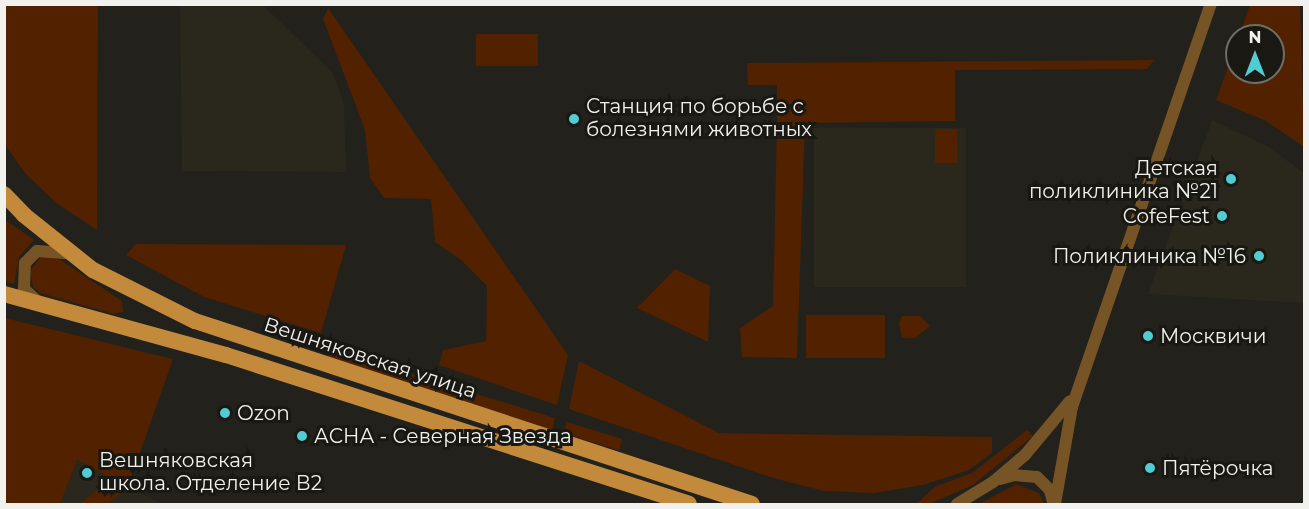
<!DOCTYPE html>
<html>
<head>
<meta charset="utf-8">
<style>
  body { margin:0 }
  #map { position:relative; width:1309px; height:509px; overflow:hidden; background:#22211c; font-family:Montserrat,sans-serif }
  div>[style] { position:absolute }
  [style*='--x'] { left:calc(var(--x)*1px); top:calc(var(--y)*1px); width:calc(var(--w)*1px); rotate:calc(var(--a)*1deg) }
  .built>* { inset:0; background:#2a271c; transform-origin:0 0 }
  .green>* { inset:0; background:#512100; transform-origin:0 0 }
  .minor>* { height:12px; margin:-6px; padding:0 6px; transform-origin:6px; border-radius:6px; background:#775426 }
  .major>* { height:16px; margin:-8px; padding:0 8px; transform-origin:8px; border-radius:8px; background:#c38a3b }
  .dots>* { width:16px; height:16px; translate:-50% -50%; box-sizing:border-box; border:3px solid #191813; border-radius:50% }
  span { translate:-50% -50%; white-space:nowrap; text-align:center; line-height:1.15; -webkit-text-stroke:6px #191813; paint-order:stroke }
  .poi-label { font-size:20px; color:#f1f1ed }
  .left { translate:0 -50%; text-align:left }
  .right { translate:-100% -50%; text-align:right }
  .street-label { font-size:20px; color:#f1f1ed }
  .frame { position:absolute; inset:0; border:6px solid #f1f1ed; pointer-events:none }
  .north { position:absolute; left:1225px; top:24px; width:60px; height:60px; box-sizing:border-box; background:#191813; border:2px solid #6f6f6a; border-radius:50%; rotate:0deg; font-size:16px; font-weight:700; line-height:24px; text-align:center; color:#f1f1ed }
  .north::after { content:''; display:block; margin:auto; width:21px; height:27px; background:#51ccd2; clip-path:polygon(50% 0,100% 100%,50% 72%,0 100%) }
</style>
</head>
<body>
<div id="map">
  <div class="built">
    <div style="clip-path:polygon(180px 5px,263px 5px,333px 73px,344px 104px,346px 172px,182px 171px)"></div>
    <div style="clip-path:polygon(1212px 120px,1267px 146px,1304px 173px,1304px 303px,1148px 294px)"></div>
    <div style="left:814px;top:128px;width:152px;height:159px"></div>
    <div style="clip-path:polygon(77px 460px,162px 504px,60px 504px)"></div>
  </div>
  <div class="green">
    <div style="clip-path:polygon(4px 5px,98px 5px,97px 230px,56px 203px,25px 173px,5px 145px)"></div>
    <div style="clip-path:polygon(1250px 5px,1300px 5px,1304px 147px,1266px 121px,1216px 100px,1237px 42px,1237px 72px,1273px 72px,1273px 36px,1239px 36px)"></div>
    <div style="clip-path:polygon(328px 8px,568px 355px,557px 405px,439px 365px,443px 350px,486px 341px,487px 286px,461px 260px,435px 242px,431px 199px,384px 198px,370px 178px,365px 130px,323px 19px)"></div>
    <div style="left:476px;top:34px;width:62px;height:32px"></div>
    <div style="clip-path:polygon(1154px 60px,1147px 69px,955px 70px,955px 121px,805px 123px,797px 358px,742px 357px,740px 328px,773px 306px,777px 123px,777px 85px,748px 85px,747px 63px)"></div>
    <div style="left:935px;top:129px;width:22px;height:34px"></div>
    <div style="clip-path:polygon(4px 219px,34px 240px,19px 257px,14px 284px,5px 281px)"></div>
    <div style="clip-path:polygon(136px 244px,344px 245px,346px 245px,321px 333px,204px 297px,126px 255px)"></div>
    <div style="clip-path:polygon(41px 257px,56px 257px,122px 301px,123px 312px,114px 314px,40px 293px,33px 287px,30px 271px)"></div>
    <div style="clip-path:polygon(675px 269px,710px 286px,708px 342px,637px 308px)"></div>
    <div style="left:806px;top:315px;width:79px;height:43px"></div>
    <div style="clip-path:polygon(902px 316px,920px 316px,930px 326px,915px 338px,902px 338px,899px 323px)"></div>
    <div style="clip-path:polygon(5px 318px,173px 359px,128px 487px,77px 460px,60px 504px,5px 504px)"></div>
    <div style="clip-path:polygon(330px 349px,555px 418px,552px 430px,328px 357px)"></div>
    <div style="clip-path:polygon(579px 361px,719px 433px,992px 437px,992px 453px,969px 470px,923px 485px,874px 493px,824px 491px,773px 478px,569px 409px)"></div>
    <div style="left:567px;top:422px;width:58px;height:12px;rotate:17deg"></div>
    <div style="clip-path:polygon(1027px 430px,1033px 436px,973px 485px,929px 504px,916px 504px,936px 486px,972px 473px)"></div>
    <div style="clip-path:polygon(108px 480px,120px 494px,108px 504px,80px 504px)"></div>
    <div style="clip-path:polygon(1016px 484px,1039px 493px,1044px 504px,979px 504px)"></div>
  </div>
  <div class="minor">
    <div style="--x:37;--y:301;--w:18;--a:-137"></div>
    <div style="--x:24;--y:289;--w:26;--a:-88"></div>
    <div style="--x:25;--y:263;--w:17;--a:-45"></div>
    <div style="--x:37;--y:251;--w:31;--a:4"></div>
    <div style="--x:1000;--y:479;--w:15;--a:-16"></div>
    <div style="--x:1014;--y:475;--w:23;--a:5"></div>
    <div style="--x:1037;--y:477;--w:18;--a:45"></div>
    <div style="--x:1050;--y:490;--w:12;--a:76"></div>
    <div style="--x:957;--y:504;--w:42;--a:-31.4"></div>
    <div style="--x:993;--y:482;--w:42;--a:-40.2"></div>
    <div style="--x:1025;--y:455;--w:70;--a:-50.2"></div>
    <div style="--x:1055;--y:504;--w:98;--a:-80.1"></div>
    <div style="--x:1072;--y:407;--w:426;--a:-71"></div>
  </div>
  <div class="major">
    <div style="--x:4;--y:194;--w:29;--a:46"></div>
    <div style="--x:24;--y:215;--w:88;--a:38.6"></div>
    <div style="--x:93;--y:270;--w:114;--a:26.6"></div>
    <div style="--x:195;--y:321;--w:586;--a:18.19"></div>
    <div style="--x:4;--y:294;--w:230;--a:15.4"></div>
    <div style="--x:226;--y:355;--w:486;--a:17.8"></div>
  </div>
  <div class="dots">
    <div style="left:574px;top:119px;background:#51ccd2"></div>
    <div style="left:1231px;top:179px;background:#51ccd2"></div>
    <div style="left:1222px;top:216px;background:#51ccd2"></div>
    <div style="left:1259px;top:256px;background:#51ccd2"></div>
    <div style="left:1148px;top:336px;background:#51ccd2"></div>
    <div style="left:225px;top:413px;background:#51ccd2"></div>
    <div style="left:302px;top:436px;background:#51ccd2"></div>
    <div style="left:1150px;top:468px;background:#51ccd2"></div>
    <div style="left:87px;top:473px;background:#51ccd2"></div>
  </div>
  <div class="poi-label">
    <span class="left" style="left:586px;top:118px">Станция по борьбе с<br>болезнями животных</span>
    <span class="right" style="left:1218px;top:180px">Детская<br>поликлиника №21</span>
    <span class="right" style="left:1210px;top:216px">CofeFest</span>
    <span class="right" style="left:1246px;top:256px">Поликлиника №16</span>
    <span class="left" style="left:1160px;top:336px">Москвичи</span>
    <span class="left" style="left:237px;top:413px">Ozon</span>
    <span class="left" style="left:314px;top:436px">АСНА - Северная Звезда</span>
    <span class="left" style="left:99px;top:472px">Вешняковская<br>школа. Отделение В2</span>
    <span class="left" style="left:1162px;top:468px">Пятёрочка</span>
  </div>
  <div class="street-label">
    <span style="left:370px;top:358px;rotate:18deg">Вешняковская улица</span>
  </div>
  <div class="frame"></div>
  <div class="north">N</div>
</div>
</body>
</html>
